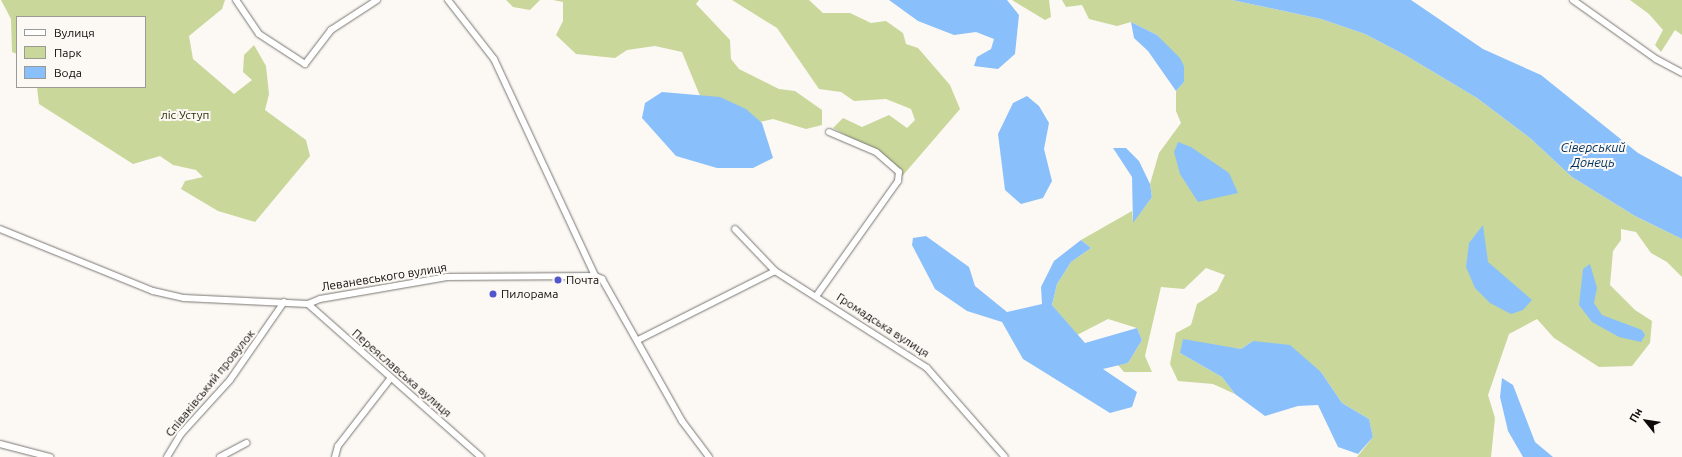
<!DOCTYPE html>
<html>
<head>
<meta charset="utf-8">
<style>
  body { margin:0 }
  #map { position:relative; width:1682px; height:457px; overflow:hidden; background:#fcf8f4; font-family:Ubuntu,sans-serif }
  div>[style] { position:absolute }
  [style*='--x'] { left:calc(var(--x)*1px); top:calc(var(--y)*1px); width:calc(var(--w)*1px); rotate:calc(var(--a)*1deg) }
  .green>* { inset:0; background:#c9d79b }
  .water>* { inset:0; background:#89c0fb }
  .roads { filter:drop-shadow(0 0 1px #797672) drop-shadow(0 0 1px #797672) }
  .street>* { height:6px; margin:-3px; padding:0 3px; transform-origin:3px; border-radius:3px; background:#fff }
  .dots>* { width:11px; height:11px; translate:-50% -50%; box-sizing:border-box; border:2px solid #fcf8f4; border-radius:50% }
  span { translate:-50% -50%; white-space:nowrap; text-align:center; line-height:1.15; -webkit-text-stroke:4px #fcf8f4; paint-order:stroke }
  .park-label { font-size:12px; color:#2a3207 }
  .street-label { font-size:12px; color:#0d0c0a }
  .poi-label { font-size:12px; color:#0d0c0a }
  .left { translate:0 -50%; text-align:left }
  .water-label { font-size:13px; color:#00325f; font-style:italic }
  .legend { position:absolute; left:16px; top:16px; width:130px; height:72px; box-sizing:border-box; background:#fcf8f4; border:1px solid #9c9a96; margin:0; padding:5px 7px; list-style:none; font-size:12px; color:#0d0c0a }
  .legend li { display:flex; align-items:center; gap:8px; height:20px }
  .legend b { width:20px; border:1px solid #9c9a96 }
  .north { position:absolute; left:1626px; top:401px; width:40px; height:40px; -webkit-text-stroke:3px #fcf8f4; paint-order:stroke; rotate:300deg; font-size:11px; font-weight:700; line-height:16px; text-align:center; color:#0d0c0a }
  .north::after { content:''; display:block; margin:auto; width:14px; height:18px; background:#0d0c0a; clip-path:polygon(50% 0,100% 100%,50% 72%,0 100%) }
</style>
</head>
<body>
<div id="map">
  <div class="green">
    <div style="clip-path:polygon(1px 0,225px 0,222px 9px,189px 36px,193px 59px,234px 94px,252px 80px,243px 72px,244px 55px,254px 45px,266px 66px,269px 94px,265px 110px,306px 140px,310px 156px,255px 222px,218px 211px,181px 189px,185px 181px,203px 177px,196px 170px,173px 165px,160px 156px,133px 164px,39px 104px,37px 87px,145px 87px,145px 17px,17px 17px,17px 54px,12px 52px,11px 19px)"></div>
    <div style="clip-path:polygon(506px 0,540px 0,530px 10px,513px 7px)"></div>
    <div style="clip-path:polygon(553px 0,699px 0,696px 4px,730px 40px,731px 59px,739px 69px,779px 89px,795px 91px,822px 110px,822px 125px,806px 129px,773px 119px,743px 126px,705px 108px,682px 52px,655px 46px,627px 50px,615px 58px,576px 54px,556px 35px,563px 21px,563px 2px)"></div>
    <div style="clip-path:polygon(732px 0,809px 0,823px 13px,850px 13px,871px 23px,886px 21px,903px 33px,906px 44px,918px 48px,950px 85px,960px 109px,898px 181px,899px 172px,876px 152px,833px 128px,843px 118px,862px 127px,889px 115px,907px 128px,915px 120px,911px 109px,886px 99px,854px 101px,841px 92px,819px 89px,777px 28px)"></div>
    <div style="clip-path:polygon(1012px 0,1049px 0,1051px 17px,1045px 20px)"></div>
    <div style="clip-path:polygon(1062px 0,1232px 0,1321px 19px,1365px 34px,1405px 55px,1477px 98px,1530px 138px,1572px 177px,1635px 216px,1682px 239px,1682px 277px,1667px 262px,1651px 253px,1636px 232px,1621px 229px,1621px 240px,1613px 251px,1610px 285px,1635px 310px,1652px 321px,1650px 343px,1632px 366px,1599px 367px,1554px 338px,1537px 319px,1509px 334px,1488px 395px,1495px 418px,1491px 457px,1357px 457px,1373px 437px,1369px 419px,1342px 403px,1321px 372px,1253px 341px,1241px 349px,1221px 347px,1180px 353px,1222px 377px,1235px 394px,1213px 384px,1178px 381px,1170px 364px,1176px 333px,1191px 325px,1197px 304px,1217px 291px,1225px 275px,1206px 268px,1184px 289px,1161px 287px,1145px 356px,1152px 372px,1124px 372px,1118px 365px,1128px 363px,1142px 340px,1137px 328px,1108px 319px,1077px 335px,1052px 305px,1057px 284px,1071px 262px,1091px 248px,1081px 240px,1132px 211px,1133px 222px,1152px 197px,1150px 184px,1159px 153px,1181px 123px,1176px 111px,1176px 91px,1184px 82px,1184px 66px,1157px 35px,1131px 22px,1117px 26px,1089px 19px,1082px 5px,1066px 7px)"></div>
    <div style="clip-path:polygon(1630px 0,1682px 0,1682px 35px,1675px 30px,1661px 52px,1655px 45px,1663px 30px,1649px 14px)"></div>
  </div>
  <div class="water">
    <div style="clip-path:polygon(889px 0,1007px 0,1019px 15px,1015px 54px,998px 69px,974px 66px,977px 57px,991px 49px,994px 39px,976px 32px,954px 35px,918px 21px)"></div>
    <div style="clip-path:polygon(1232px 0,1411px 0,1483px 49px,1541px 75px,1638px 153px,1682px 177px,1682px 239px,1635px 216px,1572px 177px,1530px 138px,1477px 98px,1405px 55px,1365px 34px,1321px 19px)"></div>
    <div style="clip-path:polygon(1131px 22px,1157px 35px,1180px 58px,1184px 66px,1184px 82px,1176px 91px,1148px 51px,1134px 38px)"></div>
    <div style="clip-path:polygon(662px 92px,720px 97px,746px 109px,762px 123px,773px 158px,753px 168px,717px 168px,676px 156px,642px 118px,645px 103px)"></div>
    <div style="clip-path:polygon(1027px 96px,1039px 106px,1049px 123px,1044px 149px,1052px 181px,1043px 198px,1021px 204px,1005px 190px,998px 134px,1013px 103px)"></div>
    <div style="clip-path:polygon(1178px 142px,1191px 147px,1229px 173px,1238px 193px,1198px 202px,1180px 174px,1174px 152px)"></div>
    <div style="clip-path:polygon(1113px 148px,1126px 148px,1139px 161px,1150px 184px,1152px 197px,1133px 223px,1132px 177px)"></div>
    <div style="clip-path:polygon(1483px 225px,1488px 262px,1532px 300px,1523px 310px,1511px 314px,1490px 303px,1475px 288px,1466px 267px,1469px 243px)"></div>
    <div style="clip-path:polygon(926px 236px,969px 267px,975px 286px,1007px 312px,1042px 304px,1041px 287px,1054px 261px,1081px 240px,1091px 248px,1071px 262px,1057px 284px,1052px 305px,1085px 343px,1137px 328px,1142px 340px,1128px 363px,1103px 369px,1137px 392px,1132px 407px,1110px 413px,1023px 359px,1002px 322px,967px 311px,935px 289px,912px 245px,913px 238px)"></div>
    <div style="clip-path:polygon(1590px 264px,1597px 288px,1594px 303px,1602px 315px,1642px 330px,1645px 335px,1641px 342px,1619px 337px,1592px 322px,1579px 305px,1583px 269px)"></div>
    <div style="clip-path:polygon(1183px 339px,1241px 349px,1253px 341px,1290px 345px,1321px 372px,1342px 403px,1369px 419px,1373px 437px,1358px 454px,1338px 447px,1318px 405px,1298px 406px,1265px 416px,1235px 394px,1222px 377px,1180px 353px)"></div>
    <div style="clip-path:polygon(1502px 378px,1513px 385px,1535px 442px,1553px 457px,1523px 457px,1508px 431px,1500px 397px)"></div>
  </div>
  <div class="roads">
    <div class="street">
      <div style="--x:236;--y:0;--w:41;--a:55.9"></div>
      <div style="--x:259;--y:34;--w:55;--a:33.1"></div>
      <div style="--x:305;--y:64;--w:43;--a:-52.6"></div>
      <div style="--x:331;--y:30;--w:55;--a:-33.1"></div>
      <div style="--x:448;--y:0;--w:75;--a:52.1"></div>
      <div style="--x:494;--y:59;--w:239;--a:65"></div>
      <div style="--x:595;--y:276;--w:8;--a:23"></div>
      <div style="--x:602;--y:279;--w:163;--a:60.6"></div>
      <div style="--x:682;--y:421;--w:45;--a:53.1"></div>
      <div style="--x:1573;--y:0;--w:102;--a:35.4"></div>
      <div style="--x:1656;--y:59;--w:30;--a:28"></div>
      <div style="--x:0;--y:229;--w:165;--a:22.1"></div>
      <div style="--x:153;--y:291;--w:32;--a:13"></div>
      <div style="--x:184;--y:298;--w:124;--a:2.8"></div>
      <div style="--x:308;--y:304;--w:13;--a:-23"></div>
      <div style="--x:320;--y:299;--w:129;--a:-9.8"></div>
      <div style="--x:447;--y:277;--w:148;--a:-0.4"></div>
      <div style="--x:735;--y:229;--w:58;--a:46.4"></div>
      <div style="--x:775;--y:271;--w:180;--a:32.5"></div>
      <div style="--x:927;--y:368;--w:118;--a:48.8"></div>
      <div style="--x:817;--y:295;--w:140;--a:-54.6"></div>
      <div style="--x:898;--y:181;--w:9;--a:-84"></div>
      <div style="--x:899;--y:172;--w:30;--a:-139"></div>
      <div style="--x:876;--y:152;--w:51;--a:-156.9"></div>
      <div style="--x:308;--y:304;--w:231;--a:41.5"></div>
      <div style="--x:638;--y:340;--w:153;--a:-26.7"></div>
      <div style="--x:0;--y:444;--w:52;--a:14.6"></div>
      <div style="--x:167;--y:457;--w:26;--a:-59"></div>
      <div style="--x:180;--y:435;--w:74;--a:-47.7"></div>
      <div style="--x:230;--y:380;--w:95;--a:-55.3"></div>
      <div style="--x:220;--y:457;--w:30;--a:-28"></div>
      <div style="--x:335;--y:457;--w:11;--a:-75"></div>
      <div style="--x:338;--y:446;--w:85;--a:-52.2"></div>
    </div>
  </div>
  <div class="dots">
    <div style="left:558px;top:280px;background:#5056cc"></div>
    <div style="left:493px;top:294px;background:#5056cc"></div>
  </div>
  <div class="park-label">
    <span style="left:185px;top:115px">ліс Уступ</span>
  </div>
  <div class="street-label">
    <span style="left:384px;top:277px;rotate:-9deg">Леваневського вулиця</span>
    <span style="left:883px;top:325px;rotate:33deg">Громадська вулиця</span>
    <span style="left:402px;top:373px;rotate:41deg">Переяславська вулиця</span>
    <span style="left:210px;top:383px;rotate:-51deg">Співаківський провулок</span>
  </div>
  <div class="poi-label">
    <span class="left" style="left:566px;top:280px">Почта</span>
    <span class="left" style="left:501px;top:294px">Пилорама</span>
  </div>
  <div class="water-label">
    <span style="left:1593px;top:155px">Сіверський<br>Донець</span>
  </div>
  <ul class="legend">
  <li><b style="height:5px;background:#fff"></b>Вулиця</li>
  <li><b style="height:11px;background:#c9d79b"></b>Парк</li>
  <li><b style="height:11px;background:#89c0fb"></b>Вода</li>
  </ul>
  <div class="north">Пн</div>
</div>
</body>
</html>
